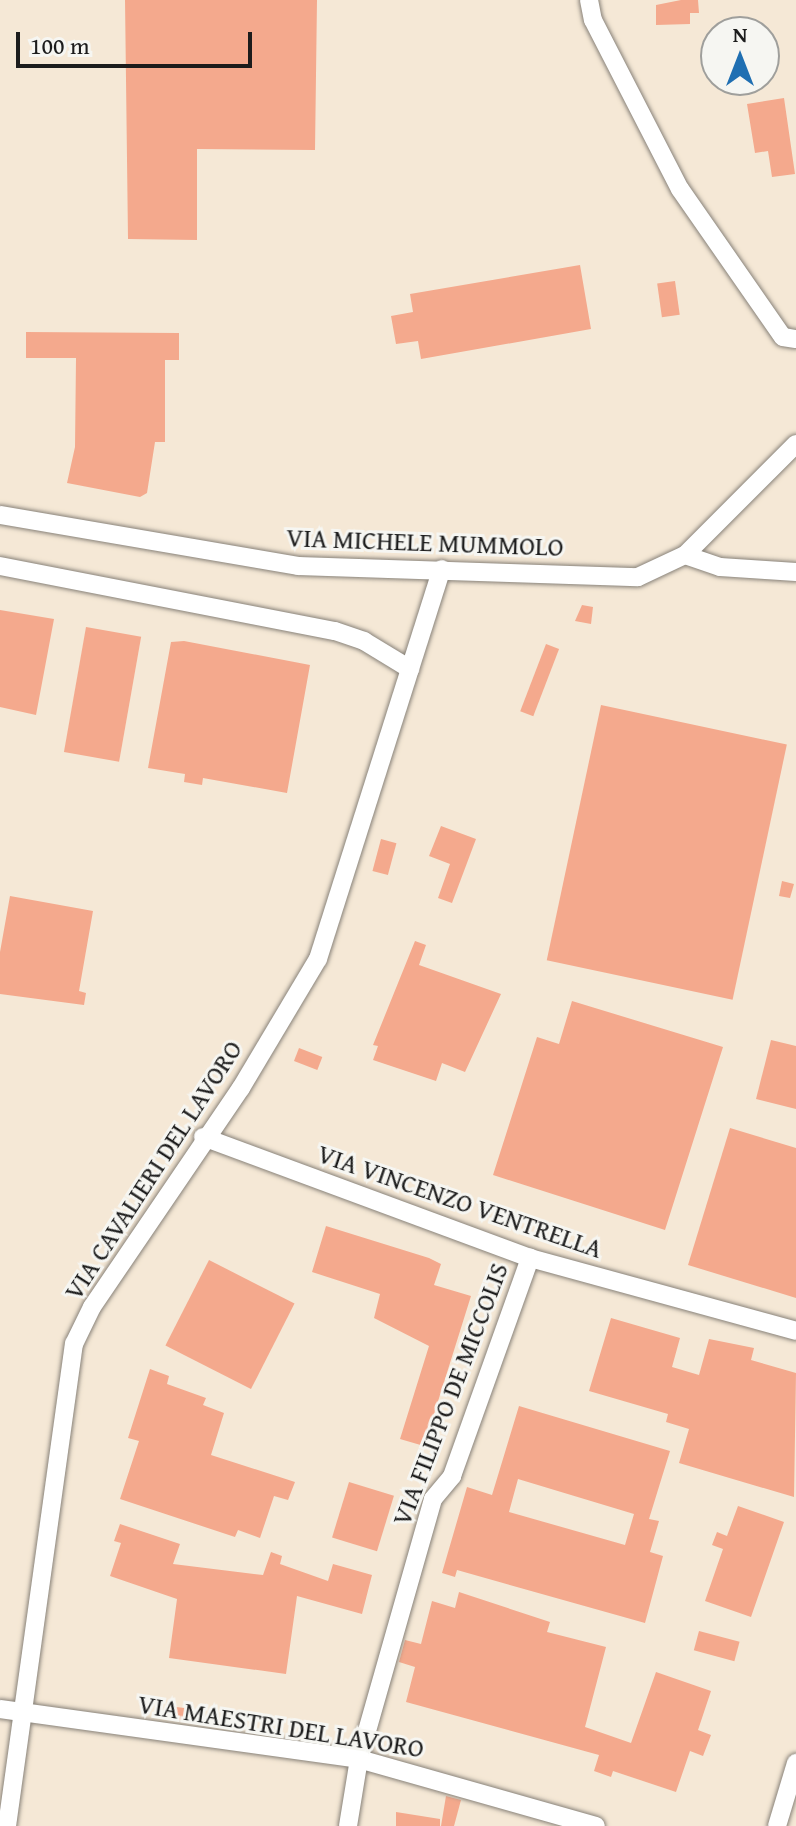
<!DOCTYPE html>
<html>
<head>
<meta charset="utf-8">
<style>
  body { margin:0 }
  #map { position:relative; width:796px; height:1826px; overflow:hidden; background:#f5e8d6; font-family:"Gentium Book Plus",serif }
  div>[style] { position:absolute }
  [style*='--x'] { left:calc(var(--x)*1px); top:calc(var(--y)*1px); width:calc(var(--w)*1px); rotate:calc(var(--a)*1deg) }
  .building>* { inset:0; background:#f4a98d; transform-origin:0 0 }
  .roads { filter:drop-shadow(0 0 2px #888279) drop-shadow(0 0 2px #888279) }
  .minor>* { height:18px; margin:-9px; padding:0 9px; transform-origin:9px; border-radius:9px; background:#fff }
  span { translate:-50% -50%; white-space:nowrap; text-align:center; line-height:1.15; -webkit-text-stroke:6px #f6f6f2; paint-order:stroke }
  .street-label { font-size:26px; color:#1c1c1c }
  .north { position:absolute; left:700px; top:16px; width:80px; height:80px; box-sizing:border-box; background:#f6f6f2; border:2px solid #9f9f9c; border-radius:50%; rotate:0deg; font-size:22px; font-weight:700; line-height:32px; text-align:center; color:#1c1c1c }
  .north::after { content:''; display:block; margin:auto; width:28px; height:36px; background:#1f6fb2; clip-path:polygon(50% 0,100% 100%,50% 72%,0 100%) }
  .scale { position:absolute; left:16px; top:32px; width:236px; height:36px; box-sizing:border-box; border:4px solid #1c1c1c; border-top:0; padding-left:10px; font-size:24px; line-height:28px; white-space:nowrap; color:#1c1c1c; -webkit-text-stroke:6px #f6f6f2; paint-order:stroke }
</style>
</head>
<body>
<div id="map">
  <div class="building">
    <div style="clip-path:polygon(125px 0,317px 0,315px 150px,197px 149px,197px 240px,128px 239px)"></div>
    <div style="clip-path:polygon(681px 0,698px 0,699px 13px,690px 13px,690px 24px,656px 25px,656px 5px)"></div>
    <div style="clip-path:polygon(784px 98px,795px 174px,772px 177px,768px 151px,755px 153px,747px 104px)"></div>
    <div style="clip-path:polygon(580px 265px,591px 329px,421px 359px,418px 341px,396px 344px,391px 316px,413px 312px,410px 294px)"></div>
    <div style="left:675px;top:281px;width:34px;height:18px;rotate:82deg"></div>
    <div style="clip-path:polygon(26px 332px,179px 333px,179px 360px,165px 360px,165px 442px,155px 442px,147px 493px,140px 497px,67px 483px,75px 447px,76px 358px,26px 358px)"></div>
    <div style="clip-path:polygon(582px 605px,593px 607px,591px 624px,575px 621px)"></div>
    <div style="clip-path:polygon(0 610px,54px 619px,36px 715px,0 707px)"></div>
    <div style="left:86px;top:627px;width:56px;height:127px;rotate:10deg"></div>
    <div style="clip-path:polygon(184px 641px,310px 665px,287px 793px,203px 778px,202px 785px,184px 782px,185px 774px,148px 768px,171px 642px)"></div>
    <div style="left:546px;top:644px;width:14px;height:72px;rotate:21deg"></div>
    <div style="left:601px;top:705px;width:190px;height:261px;rotate:12deg"></div>
    <div style="clip-path:polygon(441px 826px,476px 839px,452px 903px,438px 898px,450px 864px,429px 856px)"></div>
    <div style="left:381px;top:839px;width:16px;height:33px;rotate:15deg"></div>
    <div style="clip-path:polygon(782px 881px,794px 884px,790px 898px,779px 896px)"></div>
    <div style="clip-path:polygon(10px 896px,93px 911px,79px 991px,86px 993px,84px 1005px,0 994px,0 952px)"></div>
    <div style="clip-path:polygon(415px 941px,426px 945px,419px 965px,501px 994px,465px 1072px,442px 1063px,436px 1081px,373px 1060px,378px 1046px,373px 1045px)"></div>
    <div style="clip-path:polygon(572px 1001px,723px 1047px,665px 1230px,493px 1175px,537px 1037px,559px 1044px)"></div>
    <div style="clip-path:polygon(771px 1040px,796px 1046px,796px 1109px,756px 1099px)"></div>
    <div style="left:299px;top:1048px;width:25px;height:14px;rotate:21deg"></div>
    <div style="clip-path:polygon(730px 1128px,796px 1148px,796px 1298px,688px 1265px)"></div>
    <div style="clip-path:polygon(326px 1226px,429px 1258px,441px 1264px,434px 1285px,471px 1296px,424px 1446px,400px 1439px,429px 1346px,374px 1318px,380px 1294px,312px 1272px)"></div>
    <div style="left:209px;top:1260px;width:96px;height:96px;rotate:27deg"></div>
    <div style="clip-path:polygon(611px 1318px,680px 1338px,672px 1367px,699px 1375px,709px 1339px,754px 1348px,751px 1360px,796px 1373px,794px 1497px,679px 1463px,689px 1429px,666px 1422px,668px 1414px,589px 1391px)"></div>
    <div style="clip-path:polygon(150px 1369px,169px 1376px,167px 1384px,206px 1398px,203px 1405px,224px 1413px,211px 1455px,295px 1482px,288px 1500px,274px 1496px,260px 1538px,238px 1530px,235px 1537px,120px 1499px,139px 1441px,128px 1438px)"></div>
    <div style="clip-path:polygon(evenodd,519px 1406px,670px 1451px,649px 1519px,659px 1521px,650px 1552px,663px 1556px,645px 1623px,457px 1570px,455px 1577px,442px 1573px,467px 1487px,492px 1495px,519px 1406px,518px 1479px,634px 1514px,625px 1545px,509px 1512px,518px 1479px)"></div>
    <div style="left:349px;top:1482px;width:47px;height:58px;rotate:17deg"></div>
    <div style="clip-path:polygon(738px 1506px,784px 1522px,751px 1617px,705px 1601px,723px 1549px,712px 1545px,717px 1532px,727px 1536px)"></div>
    <div style="clip-path:polygon(120px 1524px,180px 1544px,173px 1564px,263px 1575px,271px 1552px,282px 1556px,280px 1564px,328px 1581px,333px 1564px,372px 1575px,362px 1614px,297px 1596px,286px 1674px,169px 1658px,177px 1599px,110px 1576px,121px 1543px,114px 1541px)"></div>
    <div style="clip-path:polygon(459px 1592px,550px 1622px,547px 1632px,606px 1647px,585px 1727px,631px 1743px,656px 1672px,711px 1691px,698px 1730px,711px 1735px,703px 1756px,690px 1751px,676px 1792px,613px 1771px,611px 1777px,594px 1771px,599px 1755px,406px 1702px,415px 1667px,399px 1662px,405px 1640px,421px 1644px,432px 1601px,455px 1608px)"></div>
    <div style="left:699px;top:1631px;width:42px;height:20px;rotate:15deg"></div>
    <div style="left:168px;top:1706px;width:25px;height:12px;rotate:7deg"></div>
    <div style="clip-path:polygon(446px 1796px,461px 1800px,454px 1826px,441px 1826px)"></div>
    <div style="clip-path:polygon(396px 1812px,440px 1819px,440px 1826px,396px 1826px)"></div>
  </div>
  <div class="roads">
    <div class="minor">
      <div style="--x:589;--y:0;--w:20;--a:79"></div>
      <div style="--x:593;--y:20;--w:190;--a:62.8"></div>
      <div style="--x:680;--y:189;--w:180;--a:55.2"></div>
      <div style="--x:783;--y:337;--w:13;--a:9"></div>
      <div style="--x:0;--y:515;--w:302;--a:9.7"></div>
      <div style="--x:298;--y:566;--w:340;--a:1.9"></div>
      <div style="--x:638;--y:577;--w:52;--a:-25.1"></div>
      <div style="--x:685;--y:555;--w:157;--a:-45"></div>
      <div style="--x:685;--y:555;--w:37;--a:19"></div>
      <div style="--x:720;--y:567;--w:76;--a:3.8"></div>
      <div style="--x:0;--y:566;--w:341;--a:11"></div>
      <div style="--x:335;--y:631;--w:31;--a:19"></div>
      <div style="--x:364;--y:641;--w:54;--a:31.3"></div>
      <div style="--x:203;--y:1137;--w:349;--a:20.3"></div>
      <div style="--x:530;--y:1258;--w:276;--a:15.3"></div>
      <div style="--x:0;--y:1709;--w:362;--a:7.9"></div>
      <div style="--x:359;--y:1759;--w:246;--a:15.8"></div>
      <div style="--x:7;--y:1826;--w:487;--a:-82.1"></div>
      <div style="--x:74;--y:1344;--w:41;--a:-64.1"></div>
      <div style="--x:92;--y:1307;--w:265;--a:-55.8"></div>
      <div style="--x:241;--y:1088;--w:150;--a:-59.2"></div>
      <div style="--x:318;--y:959;--w:409;--a:-72.4"></div>
      <div style="--x:348;--y:1826;--w:68;--a:-80.7"></div>
      <div style="--x:359;--y:1759;--w:270;--a:-74.1"></div>
      <div style="--x:433;--y:1499;--w:30;--a:-50"></div>
      <div style="--x:452;--y:1476;--w:232;--a:-70.3"></div>
      <div style="--x:777;--y:1826;--w:66;--a:-73.2"></div>
    </div>
  </div>
  <div class="street-label">
    <span style="left:425px;top:542px;rotate:2deg">VIA MICHELE MUMMOLO</span>
    <span style="left:153px;top:1170px;rotate:-57deg">VIA CAVALIERI DEL LAVORO</span>
    <span style="left:460px;top:1201px;rotate:19deg">VIA VINCENZO VENTRELLA</span>
    <span style="left:450px;top:1394px;rotate:-69deg">VIA FILIPPO DE MICCOLIS</span>
    <span style="left:281px;top:1726px;rotate:9deg">VIA MAESTRI DEL LAVORO</span>
  </div>
  <div class="north">N</div>
  <div class="scale">100 m</div>
</div>
</body>
</html>
